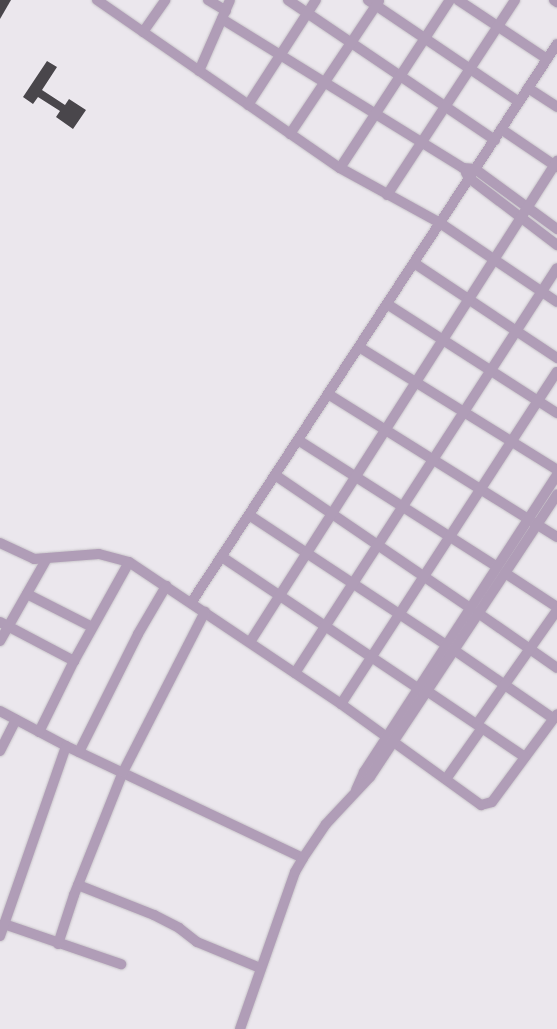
<!DOCTYPE html>
<html>
<head>
<meta charset="utf-8">
<style>
  body { margin:0 }
  #map { position:relative; width:557px; height:1029px; overflow:hidden; background:#ebe7ed; font-family:"Work Sans",sans-serif }
  div>[style] { position:absolute }
  [style*='--x'] { left:calc(var(--x)*1px); top:calc(var(--y)*1px); width:calc(var(--w)*1px); rotate:calc(var(--a)*1deg) }
  .building>* { inset:0; background:#49464b }
  .roads { filter:drop-shadow(0 0 1px #c8c4c9) drop-shadow(0 0 1px #c8c4c9) }
  .minor>* { height:10px; margin:-5px; padding:0 5px; transform-origin:5px; border-radius:5px; background:#b09db7 }
  span { translate:-50% -50%; white-space:nowrap; text-align:center; line-height:1.15; -webkit-text-stroke:4px #fff; paint-order:stroke }
</style>
</head>
<body>
<div id="map">
  <div class="building">
    <div style="clip-path:polygon(0 0,11px 0,0 19px)"></div>
    <div style="clip-path:polygon(47px 61px,57px 67px,42px 90px,65px 105px,69px 99px,86px 110px,73px 129px,56px 117px,60px 111px,38px 97px,33px 104px,23px 97px)"></div>
  </div>
  <div class="roads">
    <div class="minor">
      <div style="--x:97;--y:0;--w:295;--a:34.7"></div>
      <div style="--x:340;--y:168;--w:114;--a:28.8"></div>
      <div style="--x:440;--y:223;--w:141;--a:34"></div>
      <div style="--x:208;--y:0;--w:21;--a:31"></div>
      <div style="--x:288;--y:0;--w:250;--a:34.1"></div>
      <div style="--x:368;--y:0;--w:182;--a:34"></div>
      <div style="--x:458;--y:0;--w:107;--a:33.5"></div>
      <div style="--x:554;--y:0;--w:4;--a:34"></div>
      <div style="--x:222;--y:19;--w:283;--a:31.7"></div>
      <div style="--x:463;--y:168;--w:12;--a:5"></div>
      <div style="--x:475;--y:169;--w:102;--a:36.2"></div>
      <div style="--x:143;--y:32;--w:39;--a:-55"></div>
      <div style="--x:199;--y:71;--w:77;--a:-66.4"></div>
      <div style="--x:528;--y:88;--w:35;--a:33"></div>
      <div style="--x:248;--y:105;--w:125;--a:-57.1"></div>
      <div style="--x:501;--y:129;--w:68;--a:34.2"></div>
      <div style="--x:290;--y:134;--w:160;--a:-56.2"></div>
      <div style="--x:340;--y:168;--w:201;--a:-56.8"></div>
      <div style="--x:466;--y:173;--w:6;--a:59"></div>
      <div style="--x:469;--y:178;--w:111;--a:37.3"></div>
      <div style="--x:387;--y:195;--w:233;--a:-56.7"></div>
      <div style="--x:414;--y:263;--w:172;--a:33.6"></div>
      <div style="--x:387;--y:304;--w:202;--a:32.7"></div>
      <div style="--x:359;--y:347;--w:233;--a:31.8"></div>
      <div style="--x:328;--y:394;--w:270;--a:32"></div>
      <div style="--x:298;--y:440;--w:236;--a:32.5"></div>
      <div style="--x:275;--y:475;--w:236;--a:34.3"></div>
      <div style="--x:249;--y:515;--w:236;--a:33.4"></div>
      <div style="--x:0;--y:543;--w:38;--a:25"></div>
      <div style="--x:34;--y:559;--w:65;--a:-4.4"></div>
      <div style="--x:99;--y:554;--w:31;--a:15"></div>
      <div style="--x:129;--y:562;--w:255;--a:33.8"></div>
      <div style="--x:341;--y:704;--w:173;--a:35.8"></div>
      <div style="--x:481;--y:805;--w:11;--a:-15"></div>
      <div style="--x:492;--y:802;--w:109;--a:-53.5"></div>
      <div style="--x:222;--y:557;--w:236;--a:33.8"></div>
      <div style="--x:505;--y:573;--w:62;--a:33.2"></div>
      <div style="--x:27;--y:594;--w:73;--a:26.9"></div>
      <div style="--x:191;--y:603;--w:668;--a:-56.79"></div>
      <div style="--x:478;--y:613;--w:96;--a:34.8"></div>
      <div style="--x:0;--y:622;--w:84;--a:27.8"></div>
      <div style="--x:0;--y:641;--w:93;--a:-60.4"></div>
      <div style="--x:250;--y:642;--w:571;--a:-57.45"></div>
      <div style="--x:454;--y:650;--w:121;--a:34.6"></div>
      <div style="--x:295;--y:673;--w:482;--a:-57.1"></div>
      <div style="--x:427;--y:691;--w:118;--a:34"></div>
      <div style="--x:341;--y:704;--w:396;--a:-57"></div>
      <div style="--x:0;--y:711;--w:75;--a:27.9"></div>
      <div style="--x:66;--y:746;--w:262;--a:25.3"></div>
      <div style="--x:477;--y:724;--w:139;--a:-54.9"></div>
      <div style="--x:39;--y:732;--w:79;--a:-63.8"></div>
      <div style="--x:74;--y:661;--w:113;--a:-60.9"></div>
      <div style="--x:0;--y:751;--w:35;--a:-63"></div>
      <div style="--x:79;--y:752;--w:132;--a:-63.4"></div>
      <div style="--x:138;--y:634;--w:56;--a:-59.7"></div>
      <div style="--x:446;--y:779;--w:62;--a:-54.8"></div>
      <div style="--x:356;--y:790;--w:20;--a:-66"></div>
      <div style="--x:364;--y:772;--w:354;--a:-57"></div>
      <div style="--x:78;--y:885;--w:82;--a:21.5"></div>
      <div style="--x:154;--y:915;--w:28;--a:27"></div>
      <div style="--x:179;--y:928;--w:23;--a:38"></div>
      <div style="--x:197;--y:942;--w:68;--a:22.4"></div>
      <div style="--x:4;--y:924;--w:124;--a:18.9"></div>
      <div style="--x:0;--y:936;--w:201;--a:-70.8"></div>
      <div style="--x:58;--y:944;--w:52;--a:-71.9"></div>
      <div style="--x:74;--y:895;--w:132;--a:-68.3"></div>
      <div style="--x:123;--y:772;--w:180;--a:-62.9"></div>
      <div style="--x:240;--y:1029;--w:166;--a:-70.7"></div>
      <div style="--x:295;--y:872;--w:16;--a:-60"></div>
      <div style="--x:303;--y:858;--w:41;--a:-55.9"></div>
      <div style="--x:326;--y:824;--w:64;--a:-46.9"></div>
      <div style="--x:370;--y:777;--w:339;--a:-56.5"></div>
    </div>
  </div>
</div>
</body>
</html>
